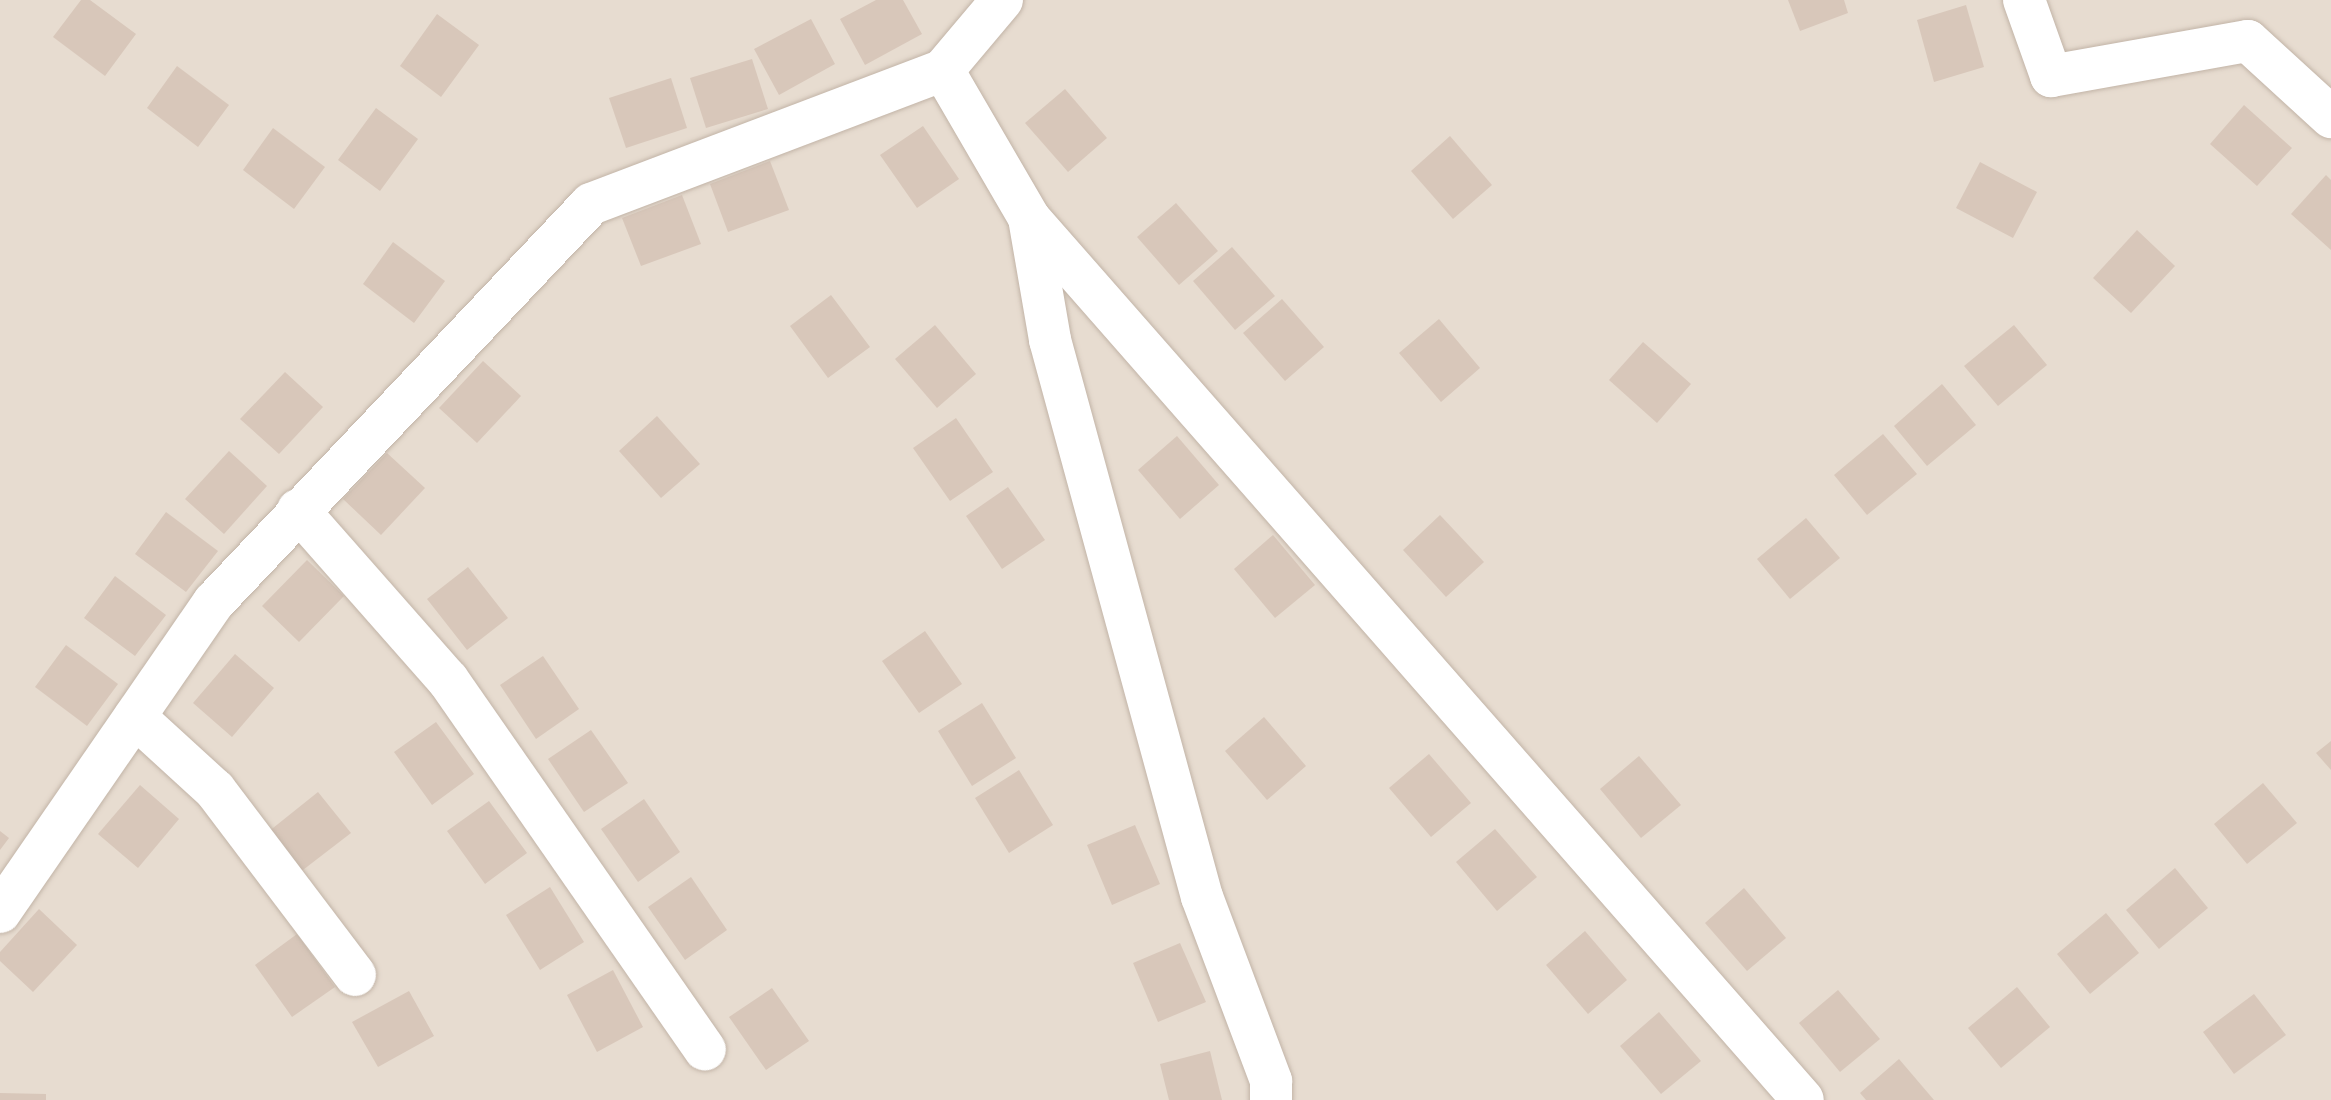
<!DOCTYPE html>
<html>
<head>
<meta charset="utf-8">
<style>
	body { margin:0 }
	#map { position:relative; width:2331px; height:1100px; overflow:hidden; background:#f3ebe2; font-family:Commissioner,sans-serif }
	div>[style] { position:absolute }
	[style*='--x'] { left:calc(var(--x)*1px); top:calc(var(--y)*1px); width:calc(var(--w)*1px); rotate:calc(var(--a)*1deg) }
	.residential>* { inset:0; background:#e7dcd0 }
	.building>* { inset:0; background:#d8c7ba }
	.roads { filter:drop-shadow(0 0 2px #c2b4a7) drop-shadow(0 0 2px #c2b4a7) }
	.street>* { height:42px; margin:-21px; padding:0 21px; transform-origin:21px; border-radius:21px; background:#fff }
	span { translate:-50% -50%; white-space:nowrap; text-align:center; line-height:1.15; -webkit-text-stroke:8px #fff; paint-order:stroke }
</style>
</head>
<body>
<div id="map">
	<div class="residential">
		<i style="clip-path:polygon(0 0,2331px 0,2331px 1100px,0 1100px)"></i>
	</div>
	<div class="building">
		<i style="clip-path:polygon(81px 0,90px 0,136px 34px,105px 76px,53px 37px)"></i>
		<i style="clip-path:polygon(876px 0,903px 0,922px 34px,865px 65px,840px 19px)"></i>
		<i style="clip-path:polygon(1788px 0,1844px 0,1848px 13px,1800px 31px)"></i>
		<i style="clip-path:polygon(1966px 5px,1984px 67px,1934px 82px,1917px 20px)"></i>
		<i style="clip-path:polygon(437px 14px,479px 45px,441px 97px,400px 66px)"></i>
		<i style="clip-path:polygon(811px 19px,835px 64px,779px 95px,754px 49px)"></i>
		<i style="clip-path:polygon(752px 59px,768px 109px,706px 128px,690px 78px)"></i>
		<i style="clip-path:polygon(177px 66px,229px 105px,198px 147px,147px 108px)"></i>
		<i style="clip-path:polygon(671px 78px,687px 128px,626px 148px,609px 98px)"></i>
		<i style="clip-path:polygon(1065px 89px,1107px 138px,1068px 172px,1025px 123px)"></i>
		<i style="clip-path:polygon(2244px 105px,2292px 148px,2257px 186px,2210px 144px)"></i>
		<i style="clip-path:polygon(376px 108px,418px 139px,380px 191px,338px 160px)"></i>
		<i style="clip-path:polygon(923px 126px,959px 179px,917px 208px,880px 155px)"></i>
		<i style="clip-path:polygon(273px 128px,325px 167px,294px 209px,243px 170px)"></i>
		<i style="clip-path:polygon(1450px 136px,1492px 185px,1453px 219px,1411px 171px)"></i>
		<i style="clip-path:polygon(770px 161px,789px 210px,728px 232px,710px 184px)"></i>
		<i style="clip-path:polygon(1980px 162px,2037px 192px,2013px 238px,1956px 208px)"></i>
		<i style="clip-path:polygon(2326px 175px,2331px 180px,2331px 250px,2291px 214px)"></i>
		<i style="clip-path:polygon(682px 195px,701px 244px,641px 266px,622px 218px)"></i>
		<i style="clip-path:polygon(1176px 203px,1218px 251px,1179px 285px,1137px 237px)"></i>
		<i style="clip-path:polygon(2137px 230px,2175px 266px,2131px 313px,2093px 278px)"></i>
		<i style="clip-path:polygon(393px 242px,445px 281px,414px 323px,363px 284px)"></i>
		<i style="clip-path:polygon(1232px 247px,1275px 296px,1235px 330px,1193px 281px)"></i>
		<i style="clip-path:polygon(831px 295px,870px 347px,828px 378px,790px 326px)"></i>
		<i style="clip-path:polygon(1282px 299px,1324px 347px,1285px 381px,1243px 333px)"></i>
		<i style="clip-path:polygon(1439px 319px,1480px 368px,1441px 402px,1399px 353px)"></i>
		<i style="clip-path:polygon(935px 325px,976px 374px,937px 408px,895px 359px)"></i>
		<i style="clip-path:polygon(2014px 325px,2047px 365px,1998px 406px,1964px 366px)"></i>
		<i style="clip-path:polygon(1643px 342px,1691px 384px,1657px 423px,1609px 380px)"></i>
		<i style="clip-path:polygon(483px 361px,521px 396px,477px 443px,439px 408px)"></i>
		<i style="clip-path:polygon(285px 372px,323px 407px,279px 454px,240px 419px)"></i>
		<i style="clip-path:polygon(1942px 384px,1976px 425px,1927px 466px,1894px 426px)"></i>
		<i style="clip-path:polygon(657px 416px,700px 464px,661px 498px,619px 451px)"></i>
		<i style="clip-path:polygon(956px 418px,993px 472px,950px 501px,913px 448px)"></i>
		<i style="clip-path:polygon(1883px 434px,1917px 474px,1867px 515px,1834px 475px)"></i>
		<i style="clip-path:polygon(1177px 436px,1219px 485px,1180px 519px,1138px 470px)"></i>
		<i style="clip-path:polygon(229px 451px,267px 486px,224px 534px,185px 499px)"></i>
		<i style="clip-path:polygon(387px 453px,425px 488px,381px 535px,343px 499px)"></i>
		<i style="clip-path:polygon(1008px 487px,1045px 540px,1002px 569px,966px 516px)"></i>
		<i style="clip-path:polygon(166px 512px,218px 551px,186px 592px,135px 554px)"></i>
		<i style="clip-path:polygon(1440px 515px,1484px 562px,1446px 597px,1403px 550px)"></i>
		<i style="clip-path:polygon(1806px 518px,1840px 558px,1790px 599px,1757px 559px)"></i>
		<i style="clip-path:polygon(1273px 535px,1315px 585px,1275px 618px,1234px 569px)"></i>
		<i style="clip-path:polygon(307px 560px,344px 596px,299px 642px,262px 606px)"></i>
		<i style="clip-path:polygon(468px 567px,508px 618px,467px 650px,427px 599px)"></i>
		<i style="clip-path:polygon(115px 576px,166px 615px,135px 656px,84px 618px)"></i>
		<i style="clip-path:polygon(925px 631px,962px 684px,919px 713px,882px 661px)"></i>
		<i style="clip-path:polygon(66px 645px,118px 684px,87px 726px,35px 687px)"></i>
		<i style="clip-path:polygon(235px 654px,274px 688px,232px 737px,193px 703px)"></i>
		<i style="clip-path:polygon(543px 656px,579px 709px,536px 739px,500px 685px)"></i>
		<i style="clip-path:polygon(982px 703px,1016px 758px,972px 786px,938px 731px)"></i>
		<i style="clip-path:polygon(1264px 717px,1306px 766px,1267px 800px,1225px 751px)"></i>
		<i style="clip-path:polygon(436px 722px,474px 774px,432px 805px,394px 752px)"></i>
		<i style="clip-path:polygon(591px 730px,628px 783px,584px 812px,548px 759px)"></i>
		<i style="clip-path:polygon(2331px 741px,2331px 770px,2316px 753px)"></i>
		<i style="clip-path:polygon(1429px 754px,1471px 803px,1431px 837px,1389px 788px)"></i>
		<i style="clip-path:polygon(1639px 756px,1681px 805px,1641px 838px,1600px 789px)"></i>
		<i style="clip-path:polygon(1019px 770px,1053px 825px,1009px 853px,975px 798px)"></i>
		<i style="clip-path:polygon(2263px 783px,2297px 823px,2247px 864px,2214px 824px)"></i>
		<i style="clip-path:polygon(140px 785px,179px 819px,138px 868px,98px 834px)"></i>
		<i style="clip-path:polygon(318px 792px,351px 833px,299px 873px,268px 832px)"></i>
		<i style="clip-path:polygon(644px 799px,680px 852px,638px 882px,601px 829px)"></i>
		<i style="clip-path:polygon(489px 801px,527px 853px,485px 884px,447px 831px)"></i>
		<i style="clip-path:polygon(1135px 825px,1160px 884px,1112px 905px,1087px 845px)"></i>
		<i style="clip-path:polygon(1495px 829px,1537px 877px,1497px 911px,1456px 862px)"></i>
		<i style="clip-path:polygon(0 831px,9px 838px,0 850px)"></i>
		<i style="clip-path:polygon(2175px 868px,2208px 908px,2159px 949px,2126px 910px)"></i>
		<i style="clip-path:polygon(691px 877px,727px 930px,685px 960px,648px 907px)"></i>
		<i style="clip-path:polygon(550px 887px,584px 942px,540px 970px,506px 915px)"></i>
		<i style="clip-path:polygon(1744px 888px,1786px 938px,1747px 971px,1705px 923px)"></i>
		<i style="clip-path:polygon(39px 909px,77px 945px,33px 992px,0 961px,0 952px)"></i>
		<i style="clip-path:polygon(2106px 913px,2139px 953px,2090px 994px,2057px 954px)"></i>
		<i style="clip-path:polygon(1585px 931px,1627px 980px,1588px 1014px,1546px 965px)"></i>
		<i style="clip-path:polygon(297px 934px,335px 987px,292px 1017px,255px 965px)"></i>
		<i style="clip-path:polygon(1180px 943px,1206px 1002px,1158px 1022px,1133px 963px)"></i>
		<i style="clip-path:polygon(613px 970px,643px 1027px,597px 1052px,567px 995px)"></i>
		<i style="clip-path:polygon(2017px 987px,2050px 1027px,2001px 1068px,1968px 1028px)"></i>
		<i style="clip-path:polygon(772px 988px,809px 1041px,766px 1070px,729px 1017px)"></i>
		<i style="clip-path:polygon(1838px 990px,1880px 1039px,1840px 1072px,1799px 1023px)"></i>
		<i style="clip-path:polygon(409px 991px,434px 1036px,378px 1067px,352px 1022px)"></i>
		<i style="clip-path:polygon(2254px 994px,2286px 1035px,2234px 1074px,2203px 1032px)"></i>
		<i style="clip-path:polygon(1659px 1012px,1701px 1061px,1661px 1094px,1620px 1046px)"></i>
		<i style="clip-path:polygon(1210px 1051px,1222px 1100px,1169px 1100px,1160px 1064px)"></i>
		<i style="clip-path:polygon(1899px 1059px,1934px 1100px,1866px 1100px,1860px 1093px)"></i>
		<i style="clip-path:polygon(0 1093px,46px 1094px,46px 1100px,0 1100px)"></i>
	</div>
	<div class="roads">
		<div class="street">
			<i style="--x:1002;--y:0;--w:92;--a:130.1"></i>
			<i style="--x:943;--y:70;--w:171;--a:59.8"></i>
			<i style="--x:1029;--y:218;--w:1173;--a:48.73"></i>
			<i style="--x:2024;--y:0;--w:81;--a:70.4"></i>
			<i style="--x:2051;--y:76;--w:200;--a:-10.1"></i>
			<i style="--x:2248;--y:41;--w:113;--a:42.5"></i>
			<i style="--x:1029;--y:218;--w:124;--a:80.2"></i>
			<i style="--x:1050;--y:340;--w:577;--a:74.74"></i>
			<i style="--x:1202;--y:897;--w:197;--a:69.4"></i>
			<i style="--x:1271;--y:1081;--w:19;--a:90"></i>
			<i style="--x:298;--y:510;--w:227;--a:48.6"></i>
			<i style="--x:448;--y:680;--w:450;--a:55.2"></i>
			<i style="--x:135;--y:717;--w:108;--a:42.4"></i>
			<i style="--x:215;--y:790;--w:232;--a:52.9"></i>
			<i style="--x:0;--y:912;--w:377;--a:-55.4"></i>
			<i style="--x:214;--y:602;--w:548;--a:-46.55"></i>
			<i style="--x:591;--y:204;--w:377;--a:-20.8"></i>
		</div>
	</div>
</div>
</body>
</html>
